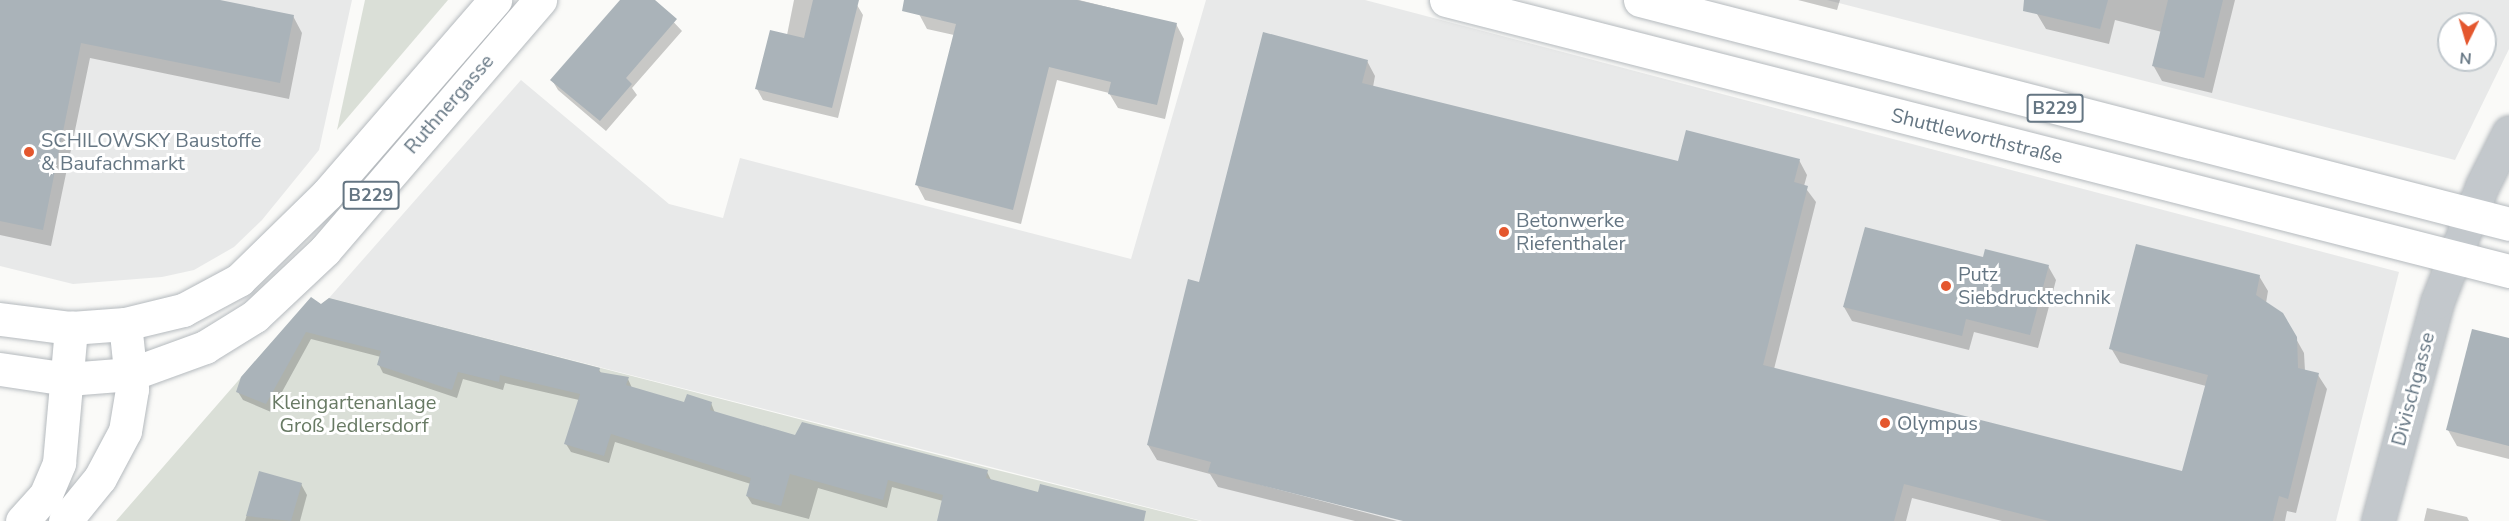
<!DOCTYPE html>
<html>
<head>
<meta charset="utf-8">
<style>
	body { margin:0 }
	#map { position:relative; width:2509px; height:521px; overflow:hidden; background:#fafaf8; font-family:"Nunito Sans",sans-serif }
	div>[style] { position:absolute }
	[style*='--x'] { left:calc(var(--x)*1px); top:calc(var(--y)*1px); width:calc(var(--w)*1px); rotate:calc(var(--a)*1deg) }
	.built>* { inset:0; background:#e8e9e9 }
	.green>* { inset:0; background:#dadfd7 }
	.shadow>* { inset:0; background:#0003 }
	.building>* { inset:0; background:#aab3b9 }
	.roads { filter:drop-shadow(0 0 2px #b5babe) drop-shadow(0 0 2px #b5babe) }
	.minor>* { height:33px; margin:-16.5px; padding:0 16.5px; transform-origin:16.5px; border-radius:16.5px; background:#c3c8cc }
	.major>* { height:33px; margin:-16.5px; padding:0 16.5px; transform-origin:16.5px; border-radius:16.5px; background:#fff }
	.dots>* { width:16px; height:16px; translate:-50% -50%; box-sizing:border-box; border:3px solid #fff; border-radius:50% }
	span { translate:-50% -50%; white-space:nowrap; text-align:center; line-height:1.15; -webkit-text-stroke:6px #fff; paint-order:stroke }
	.shield-label span { padding:2px 4px; background:#fff; border:2px solid; border-radius:4px; -webkit-text-stroke-width:0 }
	.shield-label { font-size:18px; color:#657683; font-weight:700 }
	.street-label { font-size:20px; color:#657683 }
	.poi-label { font-size:20px; color:#657683 }
	.left { translate:0 -50%; text-align:left }
	.park-label { font-size:20px; color:#687a64 }
	.north { position:absolute; left:2437px; top:12px; width:60px; height:60px; box-sizing:border-box; background:#fff; border:2px solid #c1c8cd; border-radius:50%; rotate:185deg; font-size:16px; font-weight:700; line-height:24px; text-align:center; color:#657683 }
	.north::after { content:''; display:block; margin:auto; width:21px; height:27px; background:#e4572e; clip-path:polygon(50% 0,100% 100%,50% 72%,0 100%) }
</style>
</head>
<body>
<div id="map">
	<div class="built">
		<i style="clip-path:polygon(0 0,352px 0,319px 150px,262px 220px,234px 247px,194px 270px,162px 277px,73px 284px,0 266px)"></i>
		<i style="clip-path:polygon(1206px 0,1365px 0,2399px 272px,2336px 521px,1202px 521px,329px 298px,521px 80px,669px 204px,723px 218px,740px 158px,1131px 259px)"></i>
		<i style="clip-path:polygon(evenodd,1827px 0,2509px 0,2509px 49px,2455px 160px,1827px 0,2449px 24px,2485px 24px,2485px 60px,2449px 60px,2449px 24px)"></i>
	</div>
	<div class="green">
		<i style="clip-path:polygon(365px 0,448px 0,337px 130px)"></i>
		<i style="clip-path:polygon(329px 298px,993px 469px,1200px 521px,116px 521px,271px 343px)"></i>
	</div>
	<div class="shadow">
		<i style="clip-path:polygon(0 0,213px 0,293px 16px,302px 33px,289px 99px,90px 58px,51px 246px,0 235px)"></i>
		<i style="clip-path:polygon(622px 0,653px 0,682px 31px,632px 88px,637px 95px,606px 131px,558px 90px,552px 80px)"></i>
		<i style="clip-path:polygon(794px 0,854px 0,863px 15px,838px 118px,763px 100px,757px 89px,787px 35px)"></i>
		<i style="clip-path:polygon(922px 0,1079px 0,1176px 24px,1184px 39px,1165px 119px,1118px 108px,1109px 93px,1057px 80px,1021px 224px,925px 200px,917px 185px,954px 35px,927px 29px,919px 14px)"></i>
		<i style="clip-path:polygon(1798px 0,1840px 0,1837px 10px)"></i>
		<i style="clip-path:polygon(2040px 0,2235px 0,2212px 93px,2162px 81px,2153px 65px,2162px 32px,2115px 20px,2109px 44px,2046px 29px,2037px 14px)"></i>
		<i style="clip-path:polygon(1367px 61px,1375px 76px,1373px 87px,1679px 163px,1799px 160px,1807px 175px,1804px 186px,1816px 202px,1774px 369px,2183px 473px,2206px 386px,2120px 363px,2111px 348px,2259px 276px,2268px 291px,2266px 303px,2282px 314px,2304px 353px,2305px 371px,2318px 375px,2327px 389px,2296px 513px,2287px 511px,2285px 521px,2002px 521px,1912px 498px,1906px 521px,1409px 521px,1217px 473px,1397px 521px,1355px 521px,1218px 487px,1210px 474px,1157px 460px,1148px 445px,1200px 284px)"></i>
		<i style="clip-path:polygon(1984px 259px,2048px 266px,2056px 280px,2038px 348px,1974px 332px,1969px 350px,1852px 321px,1844px 307px)"></i>
		<i style="clip-path:polygon(321px 306px,599px 370px,602px 374px,628px 379px,632px 388px,685px 404px,711px 403px,715px 413px,796px 436px,987px 472px,991px 480px,1143px 521px,938px 521px,943px 501px,892px 487px,887px 508px,818px 488px,809px 519px,752px 504px,747px 496px,751px 484px,615px 442px,609px 463px,571px 452px,566px 444px,579px 400px,505px 383px,503px 390px,463px 379px,457px 398px,383px 373px,379px 365px,381px 357px,311px 339px,271px 412px,243px 400px,238px 392px)"></i>
		<i style="clip-path:polygon(2509px 339px,2509px 459px,2457px 446px,2448px 430px)"></i>
		<i style="clip-path:polygon(260px 473px,301px 484px,307px 495px,300px 521px,245px 521px)"></i>
		<i style="clip-path:polygon(2427px 508px,2467px 517px,2469px 521px,2424px 521px)"></i>
	</div>
	<div class="building">
		<i style="clip-path:polygon(0 0,220px 0,294px 15px,280px 83px,81px 43px,43px 230px,0 221px)"></i>
		<i style="clip-path:polygon(620px 0,655px 0,677px 19px,626px 78px,632px 84px,600px 121px,550px 80px)"></i>
		<i style="clip-path:polygon(813px 0,859px 0,832px 108px,755px 89px,770px 30px,804px 38px)"></i>
		<i style="clip-path:polygon(904px 0,1077px 0,1177px 23px,1157px 105px,1108px 94px,1111px 82px,1049px 67px,1013px 210px,915px 185px,956px 24px,902px 11px)"></i>
		<i style="clip-path:polygon(2024px 0,2108px 0,2100px 29px,2023px 11px)"></i>
		<i style="clip-path:polygon(2168px 0,2223px 0,2204px 78px,2152px 66px)"></i>
		<i style="clip-path:polygon(1263px 32px,1368px 60px,1362px 83px,1678px 161px,1686px 130px,1800px 159px,1794px 182px,1808px 186px,1763px 365px,2182px 471px,2208px 375px,2109px 349px,2136px 244px,2260px 275px,2256px 295px,2283px 313px,2297px 337px,2298px 368px,2319px 373px,2288px 499px,2279px 496px,2273px 521px,2049px 521px,1904px 484px,1894px 521px,1403px 521px,1208px 472px,1211px 462px,1147px 445px,1188px 279px,1199px 282px)"></i>
		<i style="clip-path:polygon(1865px 227px,1983px 257px,1985px 249px,2049px 265px,2030px 335px,1966px 319px,1962px 336px,1843px 307px)"></i>
		<i style="clip-path:polygon(311px 297px,321px 304px,329px 298px,600px 368px,599px 372px,629px 377px,626px 385px,684px 402px,687px 394px,712px 402px,710px 410px,795px 435px,802px 422px,988px 470px,986px 478px,1038px 492px,1040px 484px,1146px 511px,1144px 521px,937px 521px,943px 495px,888px 480px,883px 500px,790px 474px,781px 506px,746px 496px,751px 478px,611px 434px,604px 456px,564px 444px,580px 394px,500px 375px,499px 382px,458px 372px,452px 390px,377px 365px,381px 351px,306px 332px,266px 404px,236px 392px,241px 377px)"></i>
		<i style="clip-path:polygon(2472px 329px,2509px 338px,2509px 446px,2446px 430px)"></i>
		<i style="clip-path:polygon(259px 471px,302px 483px,291px 521px,246px 516px)"></i>
	</div>
	<div class="roads">
		<div class="minor">
			<i style="--x:2378;--y:521;--w:227;--a:-74.9"></i>
			<i style="--x:2437;--y:302;--w:124;--a:-68.8"></i>
			<i style="--x:2482;--y:186;--w:60;--a:-63.4"></i>
		</div>
		<div class="major">
			<i style="--x:1446;--y:0;--w:1097;--a:14.3"></i>
			<i style="--x:1640;--y:0;--w:897;--a:14.45"></i>
			<i style="--x:0;--y:319;--w:72;--a:7.2"></i>
			<i style="--x:71;--y:328;--w:54;--a:-4.2"></i>
			<i style="--x:125;--y:324;--w:60;--a:-13.6"></i>
			<i style="--x:183;--y:310;--w:64;--a:-28.2"></i>
			<i style="--x:239;--y:280;--w:123;--a:-44.3"></i>
			<i style="--x:327;--y:194;--w:257;--a:-49.1"></i>
			<i style="--x:0;--y:369;--w:69;--a:8.4"></i>
			<i style="--x:68;--y:379;--w:63;--a:-4.5"></i>
			<i style="--x:131;--y:374;--w:79;--a:-20"></i>
			<i style="--x:205;--y:347;--w:59;--a:-31.8"></i>
			<i style="--x:255;--y:316;--w:96;--a:-43.3"></i>
			<i style="--x:325;--y:250;--w:330;--a:-49.3"></i>
			<i style="--x:22;--y:521;--w:36;--a:-48"></i>
			<i style="--x:46;--y:494;--w:34;--a:-67"></i>
			<i style="--x:59;--y:463;--w:136;--a:-84.9"></i>
			<i style="--x:65;--y:521;--w:55;--a:-50.9"></i>
			<i style="--x:100;--y:478;--w:53;--a:-62"></i>
			<i style="--x:125;--y:431;--w:43;--a:-80.5"></i>
			<i style="--x:132;--y:389;--w:65;--a:-96.1"></i>
		</div>
	</div>
	<div class="dots">
		<i style="left:29px;top:152px;background:#e4572e"></i>
		<i style="left:1504px;top:232px;background:#e4572e"></i>
		<i style="left:1946px;top:286px;background:#e4572e"></i>
		<i style="left:1885px;top:423px;background:#e4572e"></i>
	</div>
	<div class="shield-label">
		<span style="left:2055px;top:108px">B229</span>
		<span style="left:371px;top:195px">B229</span>
	</div>
	<div class="street-label">
		<span style="left:449px;top:104px;rotate:-49deg">Ruthnergasse</span>
		<span style="left:1977px;top:136px;rotate:14deg">Shuttleworthstraße</span>
		<span style="left:2413px;top:389px;rotate:-75deg">Divischgasse</span>
	</div>
	<div class="poi-label">
		<span class="left" style="left:41px;top:152px">SCHILOWSKY Baustoffe<br>&amp; Baufachmarkt</span>
		<span class="left" style="left:1516px;top:232px">Betonwerke<br>Riefenthaler</span>
		<span class="left" style="left:1958px;top:286px">Putz<br>Siebdrucktechnik</span>
		<span class="left" style="left:1897px;top:423px">Olympus</span>
	</div>
	<div class="park-label">
		<span style="left:354px;top:414px">Kleingartenanlage<br>Groß Jedlersdorf</span>
	</div>
	<div class="north">N</div>
</div>
</body>
</html>
